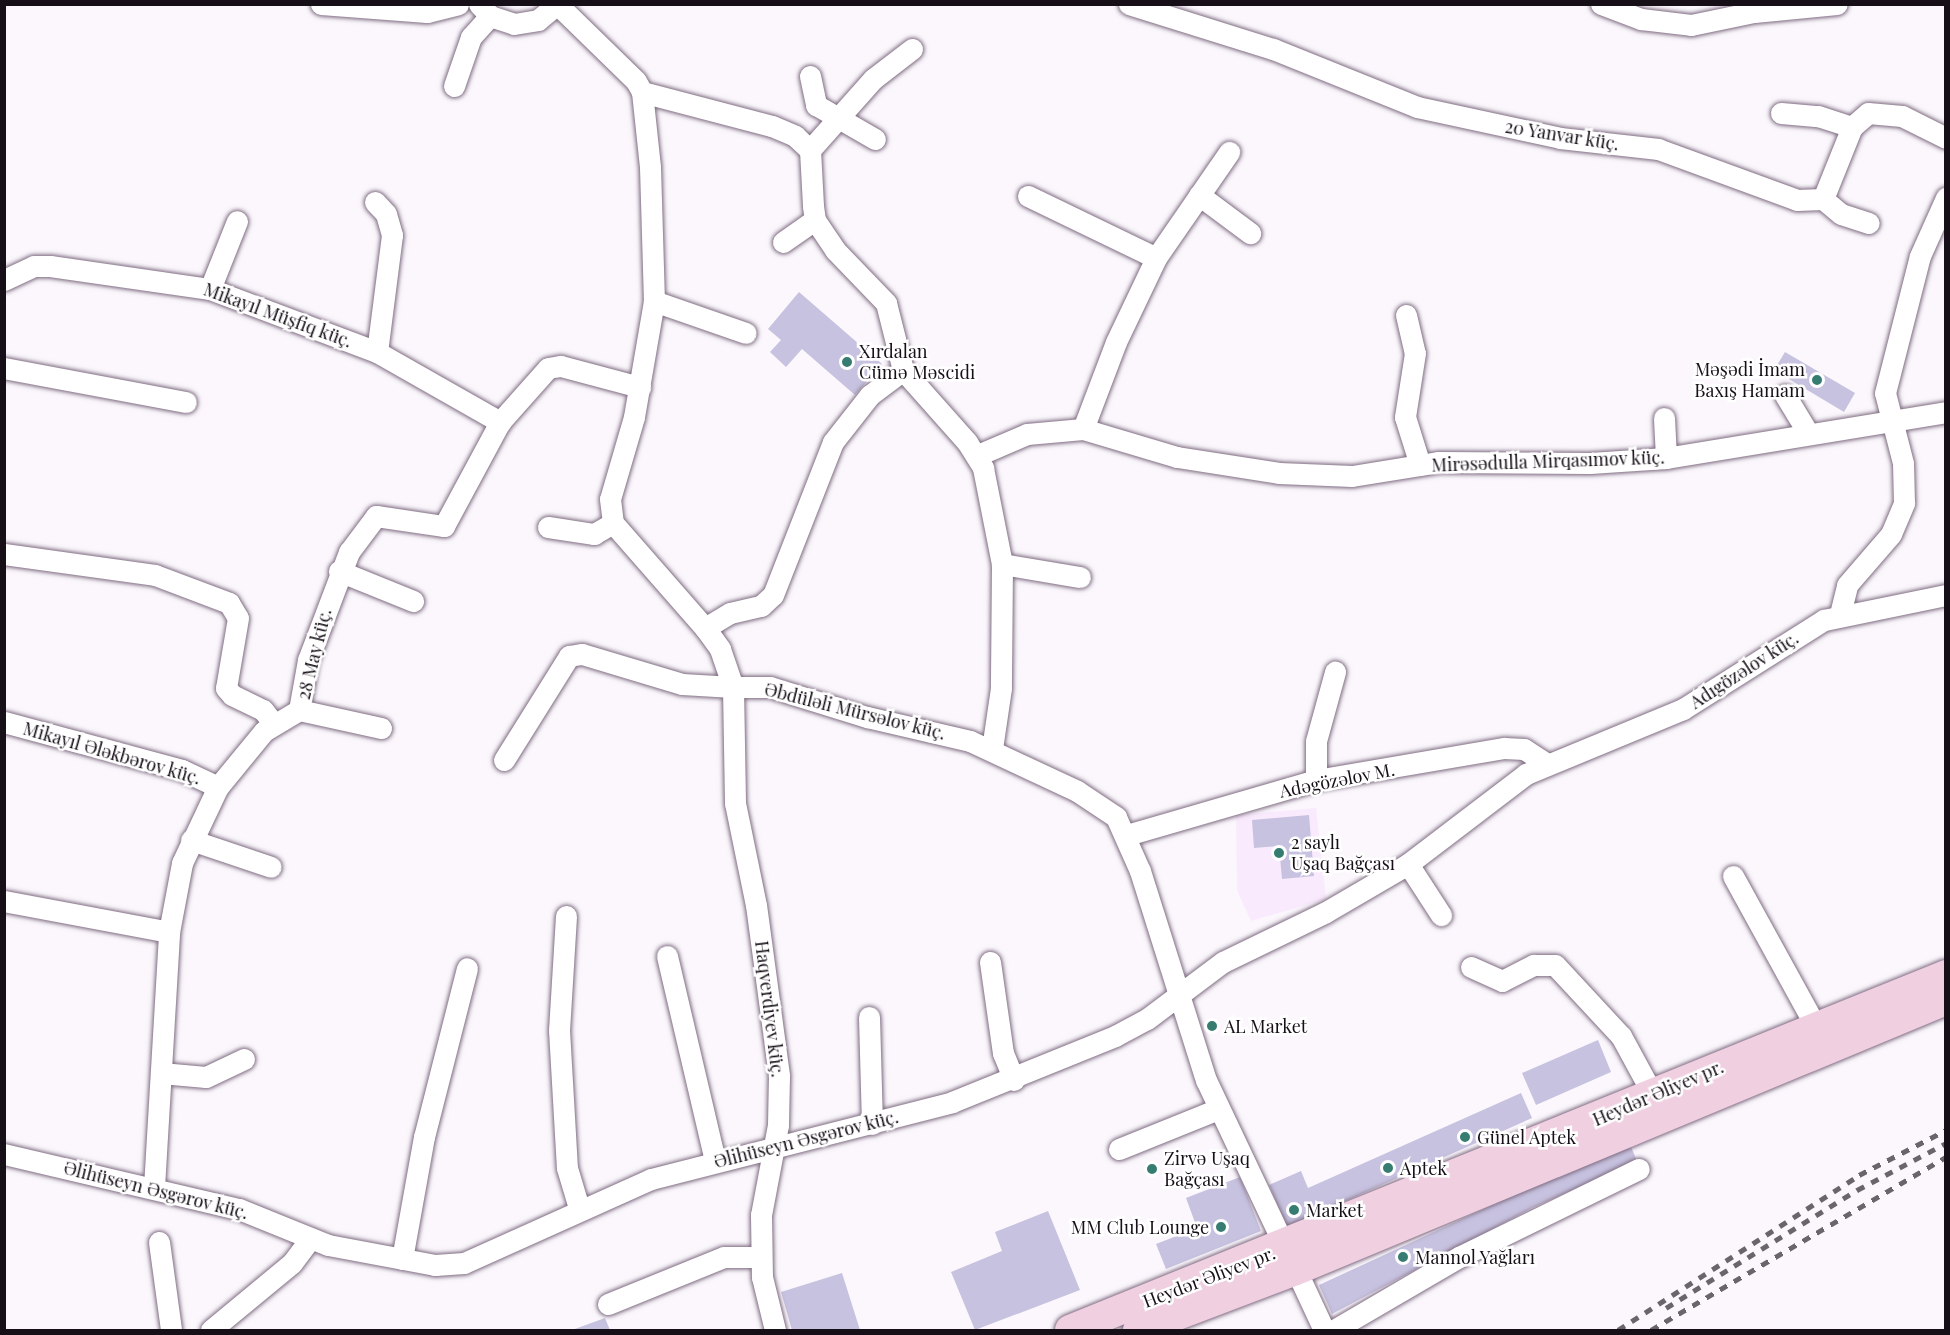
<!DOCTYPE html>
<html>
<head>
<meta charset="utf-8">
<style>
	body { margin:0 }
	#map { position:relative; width:1950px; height:1335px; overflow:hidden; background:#fbf7fc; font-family:"Playfair Display",serif }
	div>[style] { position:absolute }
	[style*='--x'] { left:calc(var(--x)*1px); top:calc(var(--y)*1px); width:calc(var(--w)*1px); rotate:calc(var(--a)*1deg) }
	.built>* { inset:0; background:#faeafd }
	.building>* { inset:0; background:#c7c2df }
	.roads { filter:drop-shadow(0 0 2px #7f6c82) drop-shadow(0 0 2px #7f6c82) }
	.minor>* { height:21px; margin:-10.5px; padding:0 10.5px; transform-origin:10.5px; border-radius:10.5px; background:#fff }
	.secondary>* { height:30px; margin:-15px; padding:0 15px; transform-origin:15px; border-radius:15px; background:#efcfe0 }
	.rail>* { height:4.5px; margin-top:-2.25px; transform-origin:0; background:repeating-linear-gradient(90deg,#6a646b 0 8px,transparent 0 16px) }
	.dots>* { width:16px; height:16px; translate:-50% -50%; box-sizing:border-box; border:3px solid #fff; border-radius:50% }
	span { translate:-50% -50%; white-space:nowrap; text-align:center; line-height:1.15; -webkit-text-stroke:5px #fff; paint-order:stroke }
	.street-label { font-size:18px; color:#160f17 }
	.poi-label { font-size:18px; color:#160f17 }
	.left { translate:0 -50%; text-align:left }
	.right { translate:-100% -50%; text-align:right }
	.frame { position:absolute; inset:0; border:6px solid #160f17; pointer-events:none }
</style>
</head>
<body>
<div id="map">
	<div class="built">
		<i style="clip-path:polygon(1316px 808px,1326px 899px,1251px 921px,1237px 890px,1236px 815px)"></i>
	</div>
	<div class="building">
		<i style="clip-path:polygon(799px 292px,882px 364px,855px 395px,802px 349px,786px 367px,770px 352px,781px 340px,768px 329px)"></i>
		<i style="clip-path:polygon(1785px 352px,1855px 393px,1844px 412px,1774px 370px)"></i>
		<i style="clip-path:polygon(1309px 815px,1314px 876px,1282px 879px,1279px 846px,1254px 848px,1252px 820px)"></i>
		<i style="clip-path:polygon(1598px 1040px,1611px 1072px,1536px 1105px,1522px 1073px)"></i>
		<i style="clip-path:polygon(1521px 1093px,1532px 1118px,1287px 1227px,1269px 1185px,1301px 1171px,1308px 1188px)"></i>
		<i style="clip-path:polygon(1629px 1142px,1637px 1161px,1532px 1208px,1332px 1314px,1319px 1285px)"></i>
		<i style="clip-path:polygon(1240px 1177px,1261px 1231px,1166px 1269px,1156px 1244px,1197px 1228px,1186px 1198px)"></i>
		<i style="clip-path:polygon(1048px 1211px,1080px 1290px,975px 1330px,951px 1272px,1002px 1251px,995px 1232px)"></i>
		<i style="clip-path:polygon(842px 1273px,860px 1330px,792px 1330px,781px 1292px)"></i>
		<i style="clip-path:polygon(605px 1318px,610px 1330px,572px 1330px)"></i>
	</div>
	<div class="roads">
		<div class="minor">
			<i style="--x:321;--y:4;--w:106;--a:4.3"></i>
			<i style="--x:427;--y:12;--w:32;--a:-14"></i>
			<i style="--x:479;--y:4;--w:16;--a:47"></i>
			<i style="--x:490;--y:16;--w:25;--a:18"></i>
			<i style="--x:514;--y:24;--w:24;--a:-9"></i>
			<i style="--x:538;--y:20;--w:25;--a:-40"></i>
			<i style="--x:557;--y:4;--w:110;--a:44.3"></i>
			<i style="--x:636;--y:81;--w:13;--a:61"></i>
			<i style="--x:642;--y:92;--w:75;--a:83.9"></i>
			<i style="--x:650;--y:167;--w:134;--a:88.3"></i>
			<i style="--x:654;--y:301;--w:118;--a:99.8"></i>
			<i style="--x:634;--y:417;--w:85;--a:106.3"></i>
			<i style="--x:610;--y:499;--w:24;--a:83"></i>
			<i style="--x:613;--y:523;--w:140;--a:48.8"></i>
			<i style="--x:705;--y:628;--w:26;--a:54"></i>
			<i style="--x:720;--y:649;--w:40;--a:71.1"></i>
			<i style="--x:733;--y:687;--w:37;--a:0"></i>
			<i style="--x:770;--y:687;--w:102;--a:17.2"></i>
			<i style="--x:867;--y:717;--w:106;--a:13.1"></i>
			<i style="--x:970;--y:741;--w:118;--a:25"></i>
			<i style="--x:1077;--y:791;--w:47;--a:33.7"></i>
			<i style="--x:1116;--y:817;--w:59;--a:66"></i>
			<i style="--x:1140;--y:871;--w:219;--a:72.5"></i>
			<i style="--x:1206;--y:1080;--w:185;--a:64.7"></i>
			<i style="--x:1129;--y:4;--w:151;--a:17.4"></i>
			<i style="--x:1273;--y:49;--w:155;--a:21.9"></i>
			<i style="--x:1417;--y:107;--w:146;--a:12.2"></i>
			<i style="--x:1560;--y:138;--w:99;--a:6.4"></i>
			<i style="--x:1658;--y:149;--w:148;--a:20.1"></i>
			<i style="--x:1797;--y:200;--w:26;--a:-2"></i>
			<i style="--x:1823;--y:199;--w:78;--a:-68.1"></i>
			<i style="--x:1852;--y:127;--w:21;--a:-41"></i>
			<i style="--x:1868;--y:113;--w:34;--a:5"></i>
			<i style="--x:1902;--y:116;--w:49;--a:26.6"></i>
			<i style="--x:1601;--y:4;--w:43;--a:20.6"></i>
			<i style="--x:1641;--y:19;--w:50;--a:6.8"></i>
			<i style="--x:1691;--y:25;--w:64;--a:-11.7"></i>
			<i style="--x:1754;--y:12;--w:83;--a:-5.5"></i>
			<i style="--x:912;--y:49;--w:49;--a:142.4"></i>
			<i style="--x:873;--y:79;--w:95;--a:131.6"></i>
			<i style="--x:810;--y:150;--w:56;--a:86.9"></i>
			<i style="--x:813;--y:206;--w:14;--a:82"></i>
			<i style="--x:815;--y:220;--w:36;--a:56"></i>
			<i style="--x:835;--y:250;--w:74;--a:46.1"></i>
			<i style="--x:886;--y:303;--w:69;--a:75.8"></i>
			<i style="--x:903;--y:370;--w:96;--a:48.4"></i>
			<i style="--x:967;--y:442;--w:31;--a:58"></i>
			<i style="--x:983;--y:468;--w:98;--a:78.8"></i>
			<i style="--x:1002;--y:564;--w:124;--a:90.5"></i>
			<i style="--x:1001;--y:688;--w:62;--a:98.4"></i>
			<i style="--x:810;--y:76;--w:30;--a:78"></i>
			<i style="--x:816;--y:105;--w:68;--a:30"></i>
			<i style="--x:454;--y:86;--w:52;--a:-70.9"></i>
			<i style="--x:471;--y:37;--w:28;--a:-48"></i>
			<i style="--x:642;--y:92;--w:134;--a:14.7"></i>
			<i style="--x:772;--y:126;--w:25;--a:23"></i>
			<i style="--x:795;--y:136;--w:21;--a:43"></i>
			<i style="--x:1781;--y:113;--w:37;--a:5"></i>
			<i style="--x:1818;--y:116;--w:36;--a:18"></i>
			<i style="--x:1199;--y:195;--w:64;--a:36.7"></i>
			<i style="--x:1028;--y:196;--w:142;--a:25.8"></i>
			<i style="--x:1823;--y:199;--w:23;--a:40"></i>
			<i style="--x:1841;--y:214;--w:29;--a:18"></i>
			<i style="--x:375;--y:202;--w:16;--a:47"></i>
			<i style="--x:386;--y:214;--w:22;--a:74"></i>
			<i style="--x:392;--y:235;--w:118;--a:97.3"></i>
			<i style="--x:783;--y:242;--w:39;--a:-35"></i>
			<i style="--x:4;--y:280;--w:33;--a:-25"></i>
			<i style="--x:34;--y:266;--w:16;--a:0"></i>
			<i style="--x:50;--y:266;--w:162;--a:8.2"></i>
			<i style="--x:210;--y:289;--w:178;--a:20.7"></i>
			<i style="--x:377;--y:352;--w:142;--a:29.6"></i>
			<i style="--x:210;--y:289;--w:73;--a:-68.3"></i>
			<i style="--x:654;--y:301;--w:97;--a:19.2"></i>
			<i style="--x:1406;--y:315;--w:39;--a:77"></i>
			<i style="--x:1415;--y:353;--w:65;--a:98.9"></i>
			<i style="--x:1405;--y:417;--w:50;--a:72.6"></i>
			<i style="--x:4;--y:368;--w:185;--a:10.6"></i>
			<i style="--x:1785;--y:395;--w:44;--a:58.8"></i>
			<i style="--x:1664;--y:418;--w:40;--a:87.1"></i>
			<i style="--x:1083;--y:429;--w:93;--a:-69.2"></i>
			<i style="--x:1116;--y:342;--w:93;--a:-64.5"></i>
			<i style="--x:1156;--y:258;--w:129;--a:-55.4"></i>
			<i style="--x:978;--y:455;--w:53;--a:-23.2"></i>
			<i style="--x:1027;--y:434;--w:56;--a:-5.1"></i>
			<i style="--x:1083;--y:429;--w:98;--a:16.6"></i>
			<i style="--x:1177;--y:457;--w:103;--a:8.9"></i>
			<i style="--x:1279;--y:473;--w:73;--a:2.4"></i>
			<i style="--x:1352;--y:476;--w:87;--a:-9.2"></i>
			<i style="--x:1438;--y:462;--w:152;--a:0.4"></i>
			<i style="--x:1590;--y:463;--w:76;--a:-3.8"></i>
			<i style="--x:1666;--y:458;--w:284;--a:-9.3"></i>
			<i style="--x:548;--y:527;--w:47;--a:8.7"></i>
			<i style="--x:594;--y:534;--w:22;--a:-30"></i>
			<i style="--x:4;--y:554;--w:152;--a:7.9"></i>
			<i style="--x:155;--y:575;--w:79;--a:20.7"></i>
			<i style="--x:229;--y:603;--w:17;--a:59"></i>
			<i style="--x:238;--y:618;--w:71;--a:99.7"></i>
			<i style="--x:226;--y:688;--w:9;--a:49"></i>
			<i style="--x:232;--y:695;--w:34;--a:26"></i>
			<i style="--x:263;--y:710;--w:16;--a:52"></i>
			<i style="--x:1002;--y:564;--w:79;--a:9.5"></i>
			<i style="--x:339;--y:571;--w:80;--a:22.1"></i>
			<i style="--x:1840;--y:614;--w:30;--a:-76"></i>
			<i style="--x:1847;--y:585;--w:67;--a:-49.2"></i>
			<i style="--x:1891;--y:534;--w:34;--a:-67"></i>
			<i style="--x:1904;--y:503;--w:40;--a:-91.4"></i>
			<i style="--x:1903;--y:463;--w:72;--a:-104.4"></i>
			<i style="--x:1885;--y:393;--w:141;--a:-75.7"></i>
			<i style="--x:1920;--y:256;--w:64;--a:-65.9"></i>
			<i style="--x:705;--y:628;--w:29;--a:-31"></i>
			<i style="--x:730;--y:613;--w:32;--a:-13"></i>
			<i style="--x:761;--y:606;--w:16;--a:-43"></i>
			<i style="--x:773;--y:595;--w:164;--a:-68.6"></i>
			<i style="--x:833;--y:442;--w:60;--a:-51.8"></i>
			<i style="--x:870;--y:395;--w:41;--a:-37.1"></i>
			<i style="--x:299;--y:710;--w:84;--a:12.4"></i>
			<i style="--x:4;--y:722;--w:184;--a:15.1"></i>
			<i style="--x:182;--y:770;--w:40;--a:25"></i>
			<i style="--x:504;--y:760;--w:123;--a:-58"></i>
			<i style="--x:569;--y:656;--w:13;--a:-9"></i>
			<i style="--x:582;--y:654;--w:104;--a:16.7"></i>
			<i style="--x:682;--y:684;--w:51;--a:3.4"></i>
			<i style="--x:733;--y:687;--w:116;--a:89"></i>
			<i style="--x:735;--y:803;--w:104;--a:78.4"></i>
			<i style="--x:756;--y:905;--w:173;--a:82.3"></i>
			<i style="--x:779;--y:1076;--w:49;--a:91.2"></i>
			<i style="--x:778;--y:1125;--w:92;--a:100.7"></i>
			<i style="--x:761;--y:1215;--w:62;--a:89.1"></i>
			<i style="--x:762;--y:1277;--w:55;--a:76.2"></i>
			<i style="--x:1316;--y:780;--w:39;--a:-90"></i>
			<i style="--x:1316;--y:741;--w:72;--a:-74.6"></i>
			<i style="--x:1127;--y:835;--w:197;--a:-16.2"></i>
			<i style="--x:1316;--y:780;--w:191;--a:-9.7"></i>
			<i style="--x:1504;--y:748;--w:20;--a:3"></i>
			<i style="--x:1524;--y:749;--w:27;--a:33"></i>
			<i style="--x:191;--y:840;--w:84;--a:18.6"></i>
			<i style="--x:1408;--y:864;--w:61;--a:57.1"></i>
			<i style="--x:1733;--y:876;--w:172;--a:61.2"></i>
			<i style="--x:4;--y:901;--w:168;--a:10.6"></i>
			<i style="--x:566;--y:916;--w:114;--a:93.5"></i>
			<i style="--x:559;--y:1030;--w:138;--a:86.7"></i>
			<i style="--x:567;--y:1168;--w:42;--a:73.3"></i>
			<i style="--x:667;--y:956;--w:211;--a:76.8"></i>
			<i style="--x:990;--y:962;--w:92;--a:81.9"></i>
			<i style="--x:1003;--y:1053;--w:29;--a:68"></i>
			<i style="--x:1471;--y:967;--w:34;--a:24"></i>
			<i style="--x:1502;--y:981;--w:36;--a:-27"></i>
			<i style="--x:1534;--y:965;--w:21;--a:0"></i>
			<i style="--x:1555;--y:965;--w:97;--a:47.1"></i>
			<i style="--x:1621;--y:1036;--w:67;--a:61.5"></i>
			<i style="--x:869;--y:1017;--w:107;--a:88.4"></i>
			<i style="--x:161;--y:1073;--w:45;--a:5.1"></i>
			<i style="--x:206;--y:1077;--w:42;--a:-25.3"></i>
			<i style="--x:1119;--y:1149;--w:107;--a:-22"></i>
			<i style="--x:4;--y:1154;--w:241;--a:13.2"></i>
			<i style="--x:239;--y:1209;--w:96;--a:22"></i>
			<i style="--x:328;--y:1245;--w:109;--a:10.6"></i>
			<i style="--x:435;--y:1265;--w:29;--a:-4"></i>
			<i style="--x:464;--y:1263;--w:205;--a:-24.2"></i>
			<i style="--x:651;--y:1179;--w:311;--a:-14.3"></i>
			<i style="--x:952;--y:1102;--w:176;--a:-22"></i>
			<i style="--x:1115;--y:1036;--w:36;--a:-28"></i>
			<i style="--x:1147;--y:1019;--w:95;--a:-36.9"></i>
			<i style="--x:1223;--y:962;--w:114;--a:-25.9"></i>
			<i style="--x:1326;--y:912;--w:95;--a:-30.3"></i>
			<i style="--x:1408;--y:864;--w:148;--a:-37.3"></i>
			<i style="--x:1526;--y:774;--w:170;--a:-22.5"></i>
			<i style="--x:1683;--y:709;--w:167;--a:-32.3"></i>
			<i style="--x:1824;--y:620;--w:125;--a:-11.6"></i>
			<i style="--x:154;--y:1187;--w:255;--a:-86.6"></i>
			<i style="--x:169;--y:932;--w:70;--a:-79.3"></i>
			<i style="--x:182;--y:863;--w:84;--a:-64.7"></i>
			<i style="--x:218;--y:787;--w:72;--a:-50.6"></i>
			<i style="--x:264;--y:731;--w:41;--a:-31"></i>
			<i style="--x:299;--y:710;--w:51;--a:-79.8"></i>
			<i style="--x:308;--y:660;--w:116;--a:-69.2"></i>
			<i style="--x:349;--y:552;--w:45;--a:-53.1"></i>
			<i style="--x:376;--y:516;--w:69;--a:8.4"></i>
			<i style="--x:444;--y:526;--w:118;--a:-61.7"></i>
			<i style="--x:500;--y:422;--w:72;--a:-48.4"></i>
			<i style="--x:548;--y:368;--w:13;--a:-9"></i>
			<i style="--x:561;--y:366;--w:82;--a:14.9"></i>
			<i style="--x:159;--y:1242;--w:89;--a:82.2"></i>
			<i style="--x:402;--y:1259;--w:124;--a:-79.8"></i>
			<i style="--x:424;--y:1137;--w:174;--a:-75.7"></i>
			<i style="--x:1296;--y:1270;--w:66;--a:65"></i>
			<i style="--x:608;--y:1304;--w:125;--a:-22.1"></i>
			<i style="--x:724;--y:1257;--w:37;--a:0"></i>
			<i style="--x:211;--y:1330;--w:105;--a:-39.6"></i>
			<i style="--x:292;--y:1263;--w:30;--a:-53"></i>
			<i style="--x:1334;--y:1330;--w:145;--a:-30.3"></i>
			<i style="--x:1459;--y:1257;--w:200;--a:-26.1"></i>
		</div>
		<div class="secondary">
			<i style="--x:1070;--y:1330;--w:945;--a:-22.06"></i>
			<i style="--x:1138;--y:1330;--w:169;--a:-20.8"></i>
			<i style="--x:1296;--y:1270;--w:704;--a:-22.56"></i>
		</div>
	</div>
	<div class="rail">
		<i style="--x:1666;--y:1308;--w:225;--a:-31.7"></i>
		<i style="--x:1857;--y:1190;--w:101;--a:-27.8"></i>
		<i style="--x:1618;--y:1330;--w:287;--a:-32.7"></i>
		<i style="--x:1859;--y:1175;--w:98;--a:-27.3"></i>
		<i style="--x:1651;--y:1330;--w:342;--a:-30.4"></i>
	</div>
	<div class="dots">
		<i style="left:847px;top:362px;background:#377c70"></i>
		<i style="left:1817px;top:380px;background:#377c70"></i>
		<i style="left:1279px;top:853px;background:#377c70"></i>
		<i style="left:1212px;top:1026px;background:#377c70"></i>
		<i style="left:1465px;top:1137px;background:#377c70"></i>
		<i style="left:1388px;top:1168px;background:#377c70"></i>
		<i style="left:1152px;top:1169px;background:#377c70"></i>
		<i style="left:1294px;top:1210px;background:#377c70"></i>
		<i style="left:1221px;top:1227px;background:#377c70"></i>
		<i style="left:1403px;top:1257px;background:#377c70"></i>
	</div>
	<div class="street-label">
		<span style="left:1562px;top:135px;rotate:9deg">20 Yanvar küç.</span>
		<span style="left:278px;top:315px;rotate:20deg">Mikayıl Müşfiq küç.</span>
		<span style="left:1548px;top:461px;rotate:-2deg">Mirəsədulla Mirqasımov küç.</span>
		<span style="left:314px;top:654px;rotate:-76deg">28 May küç.</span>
		<span style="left:1744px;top:670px;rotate:-33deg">Adıgözəlov küç.</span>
		<span style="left:855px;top:711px;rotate:14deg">Əbdüləli Mürsəlov küç.</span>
		<span style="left:112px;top:753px;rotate:16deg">Mikayıl Ələkbərov küç.</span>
		<span style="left:1337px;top:780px;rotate:-11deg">Adəgözəlov M.</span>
		<span style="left:770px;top:1009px;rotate:83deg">Haqverdiyev küç.</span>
		<span style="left:1658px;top:1093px;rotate:-23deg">Heydər Əliyev pr.</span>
		<span style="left:806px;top:1139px;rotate:-14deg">Əlihüseyn Əsgərov küç.</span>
		<span style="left:156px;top:1190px;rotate:14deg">Əlihüseyn Əsgərov küç.</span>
		<span style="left:1209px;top:1277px;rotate:-21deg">Heydər Əliyev pr.</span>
	</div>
	<div class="poi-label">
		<span class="left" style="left:859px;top:362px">Xırdalan<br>Cümə Məscidi</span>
		<span class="right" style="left:1805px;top:380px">Məşədi İmam<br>Baxış Hamam</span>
		<span class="left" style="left:1291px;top:853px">2 saylı<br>Uşaq Bağçası</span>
		<span class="left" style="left:1224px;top:1026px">AL Market</span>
		<span class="left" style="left:1477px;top:1137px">Günel Aptek</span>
		<span class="left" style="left:1164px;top:1169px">Zirvə Uşaq<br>Bağçası</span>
		<span class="left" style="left:1400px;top:1168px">Aptek</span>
		<span class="left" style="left:1306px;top:1210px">Market</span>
		<span class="right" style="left:1209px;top:1227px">MM Club Lounge</span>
		<span class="left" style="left:1415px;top:1257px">Mannol Yağları</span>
	</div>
	<div class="frame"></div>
</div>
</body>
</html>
